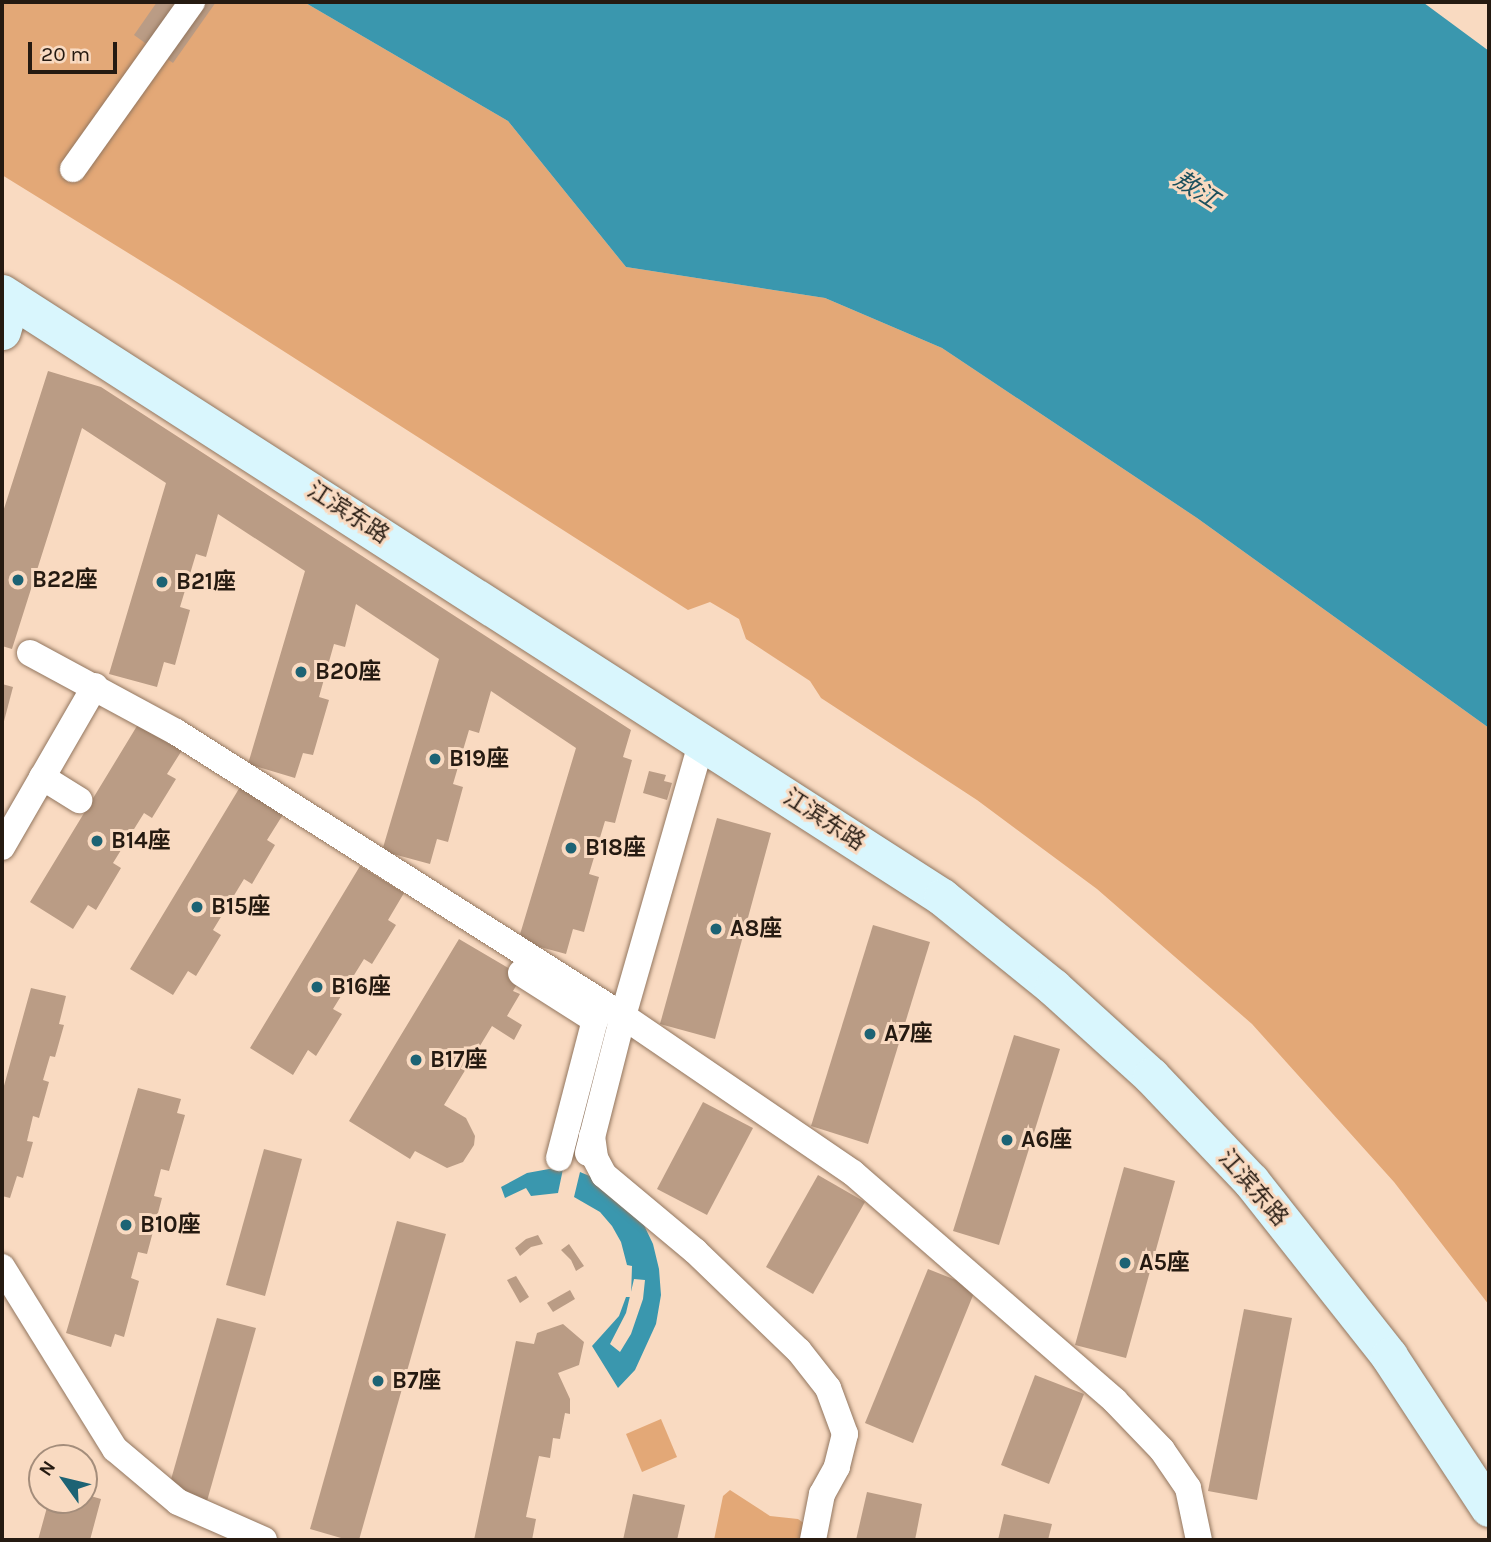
<!DOCTYPE html>
<html>
<head>
<meta charset="utf-8">
<style>
	body { margin:0 }
	#map { position:relative; width:1491px; height:1542px; overflow:hidden; background:#f9dac1; font-family:Karla,"Noto Sans SC",sans-serif }
	div>[style] { position:absolute }
	[style*='--x'] { left:calc(var(--x)*1px); top:calc(var(--y)*1px); width:calc(var(--w)*1px); rotate:calc(var(--a)*1deg) }
	.green>* { inset:0; background:#e3a877 }
	.water>* { inset:0; background:#3a97ae }
	.pier>* { inset:0; background:#f9dac1 }
	.building>* { inset:0; background:#ba9c85 }
	.roads { filter:drop-shadow(0 0 2px #92765f) drop-shadow(0 0 2px #92765f) }
	.street>* { height:26px; margin:-13px; padding:0 13px; transform-origin:13px; border-radius:13px; background:#fff }
	.secondary>* { height:37px; margin:-18.5px; padding:0 18.5px; transform-origin:18.5px; border-radius:18.5px; background:#d9f6fd }
	.dots>* { width:19px; height:19px; translate:-50% -50%; box-sizing:border-box; border:4px solid #f9dac1; border-radius:50% }
	span { translate:-50% -50%; white-space:nowrap; text-align:center; line-height:1.15; -webkit-text-stroke:6px #f9dac1; paint-order:stroke }
	.street-label { font-size:23px; color:#251a11 }
	.poi-label { font-size:23px; color:#251a11; font-weight:700 }
	.left { translate:0 -50%; text-align:left }
	.water-label { font-size:24px; color:#1c505d; font-style:italic }
	.frame { position:absolute; inset:0; border:4px solid #251a11; pointer-events:none }
	.north { position:absolute; left:28px; top:1444px; width:70px; height:70px; box-sizing:border-box; background:#f9dac1; border:2px solid #a48d7b; border-radius:50%; rotate:304deg; font-size:19px; font-weight:700; line-height:28px; text-align:center; color:#251a11 }
	.north::after { content:''; display:block; margin:auto; width:24px; height:32px; background:#1d6374; clip-path:polygon(50% 0,100% 100%,50% 72%,0 100%) }
	.scale { position:absolute; left:28px; top:42px; width:89px; height:32px; box-sizing:border-box; border:4px solid #251a11; border-top:0; padding-left:9px; font-size:21px; line-height:24px; white-space:nowrap; color:#251a11; -webkit-text-stroke:5px #f9dac1; paint-order:stroke }
</style>
</head>
<body>
<div id="map">
	<div class="green">
		<i style="clip-path:polygon(2px 2px,304px 2px,508px 121px,626px 267px,825px 298px,942px 348px,1197px 518px,1489px 728px,1489px 1305px,1394px 1182px,1252px 1024px,1097px 889px,977px 800px,821px 698px,810px 681px,746px 639px,739px 619px,710px 602px,688px 610px,180px 285px,2px 175px)"></i>
		<i style="clip-path:polygon(661px 1419px,677px 1457px,642px 1472px,626px 1434px)"></i>
		<i style="clip-path:polygon(730px 1490px,770px 1516px,798px 1519px,805px 1524px,803px 1540px,714px 1540px,723px 1496px)"></i>
	</div>
	<div class="water">
		<i style="clip-path:polygon(304px 2px,1424px 3px,1489px 51px,1489px 728px,1197px 518px,942px 348px,825px 298px,626px 267px,508px 121px)"></i>
		<i style="clip-path:polygon(549px 1169px,563px 1169px,558px 1193px,531px 1196px,526px 1188px,505px 1198px,501px 1187px,527px 1173px)"></i>
		<i style="clip-path:polygon(580px 1172px,592px 1177px,642px 1221px,653px 1244px,659px 1269px,661px 1295px,656px 1324px,635px 1370px,618px 1388px,592px 1346px,619px 1316px,626px 1297px,631px 1297px,632px 1266px,627px 1265px,621px 1242px,612px 1226px,600px 1212px,574px 1197px)"></i>
	</div>
	<div class="pier">
		<i style="clip-path:polygon(634px 1279px,645px 1280px,643px 1299px,631px 1334px,620px 1352px,610px 1344px,626px 1313px)"></i>
	</div>
	<div class="building">
		<i style="clip-path:polygon(157px 2px,216px 2px,173px 63px,134px 35px)"></i>
		<i style="clip-path:polygon(48px 371px,101px 387px,631px 730px,623px 757px,632px 760px,615px 823px,605px 821px,589px 874px,599px 877px,584px 932px,573px 929px,566px 954px,518px 941px,576px 748px,491px 691px,479px 733px,469px 730px,453px 784px,463px 787px,448px 842px,437px 839px,430px 864px,382px 851px,439px 659px,356px 604px,345px 647px,334px 644px,319px 697px,329px 700px,313px 755px,303px 753px,295px 778px,248px 764px,305px 571px,218px 514px,206px 557px,196px 554px,180px 607px,190px 610px,175px 665px,164px 662px,157px 687px,109px 674px,166px 483px,82px 428px,12px 649px,2px 646px,2px 515px)"></i>
		<i style="clip-path:polygon(2px 684px,13px 687px,3px 725px,2px 725px)"></i>
		<i style="clip-path:polygon(140px 721px,184px 747px,167px 774px,176px 779px,152px 818px,144px 813px,113px 863px,121px 868px,96px 910px,88px 905px,73px 929px,30px 902px)"></i>
		<i style="clip-path:polygon(649px 771px,666px 775px,664px 781px,672px 783px,667px 800px,643px 793px)"></i>
		<i style="clip-path:polygon(240px 787px,284px 813px,267px 840px,275px 845px,252px 884px,244px 879px,213px 930px,221px 935px,196px 976px,188px 971px,173px 995px,130px 969px)"></i>
		<i style="clip-path:polygon(717px 818px,771px 833px,715px 1039px,660px 1024px)"></i>
		<i style="clip-path:polygon(360px 866px,404px 893px,388px 920px,396px 925px,372px 964px,364px 959px,333px 1009px,342px 1014px,316px 1056px,308px 1050px,293px 1075px,250px 1048px)"></i>
		<i style="clip-path:polygon(873px 925px,930px 942px,868px 1144px,811px 1126px)"></i>
		<i style="clip-path:polygon(459px 939px,522px 976px,513px 991px,520px 994px,507px 1016px,522px 1025px,514px 1040px,492px 1026px,444px 1105px,466px 1118px,475px 1136px,474px 1145px,463px 1162px,447px 1168px,415px 1151px,410px 1159px,349px 1121px)"></i>
		<i style="clip-path:polygon(31px 988px,66px 996px,59px 1024px,64px 1025px,55px 1057px,50px 1056px,43px 1080px,49px 1082px,39px 1118px,33px 1116px,27px 1141px,33px 1142px,23px 1178px,17px 1176px,10px 1198px,2px 1196px,2px 1093px)"></i>
		<i style="clip-path:polygon(1014px 1035px,1060px 1049px,999px 1245px,953px 1231px)"></i>
		<i style="clip-path:polygon(138px 1088px,181px 1099px,177px 1113px,185px 1115px,169px 1171px,161px 1169px,154px 1196px,162px 1198px,147px 1254px,138px 1252px,131px 1278px,139px 1281px,124px 1337px,115px 1334px,111px 1347px,66px 1333px)"></i>
		<i style="clip-path:polygon(703px 1102px,753px 1128px,707px 1215px,657px 1189px)"></i>
		<i style="clip-path:polygon(264px 1149px,302px 1159px,265px 1296px,226px 1285px)"></i>
		<i style="clip-path:polygon(1124px 1167px,1175px 1181px,1126px 1358px,1075px 1345px)"></i>
		<i style="clip-path:polygon(818px 1175px,865px 1202px,813px 1294px,766px 1267px)"></i>
		<i style="clip-path:polygon(397px 1221px,446px 1234px,359px 1540px,348px 1540px,310px 1529px)"></i>
		<i style="clip-path:polygon(538px 1235px,543px 1244px,531px 1247px,520px 1256px,515px 1248px,526px 1239px)"></i>
		<i style="clip-path:polygon(569px 1244px,584px 1266px,576px 1271px,571px 1260px,561px 1250px)"></i>
		<i style="clip-path:polygon(928px 1269px,976px 1288px,913px 1443px,865px 1423px)"></i>
		<i style="clip-path:polygon(516px 1276px,529px 1297px,520px 1303px,507px 1280px)"></i>
		<i style="clip-path:polygon(570px 1290px,575px 1299px,553px 1312px,547px 1303px)"></i>
		<i style="clip-path:polygon(1244px 1309px,1292px 1318px,1257px 1500px,1208px 1491px)"></i>
		<i style="clip-path:polygon(217px 1318px,256px 1328px,207px 1501px,168px 1490px)"></i>
		<i style="clip-path:polygon(563px 1324px,584px 1342px,579px 1365px,558px 1373px,570px 1399px,570px 1414px,565px 1413px,560px 1439px,553px 1438px,550px 1458px,539px 1456px,526px 1517px,536px 1519px,532px 1540px,474px 1540px,516px 1341px,534px 1344px,537px 1333px)"></i>
		<i style="clip-path:polygon(1035px 1375px,1084px 1394px,1049px 1484px,1001px 1465px)"></i>
		<i style="clip-path:polygon(867px 1492px,922px 1504px,915px 1540px,856px 1540px)"></i>
		<i style="clip-path:polygon(84px 1494px,101px 1499px,90px 1540px,38px 1540px,49px 1500px,84px 1500px)"></i>
		<i style="clip-path:polygon(633px 1494px,685px 1505px,677px 1540px,623px 1540px)"></i>
		<i style="clip-path:polygon(1004px 1514px,1052px 1524px,1048px 1540px,998px 1540px)"></i>
	</div>
	<div class="roads">
		<div class="street">
			<i style="--x:73;--y:169;--w:205;--a:-54.5"></i>
			<i style="--x:30;--y:653;--w:166;--a:28.4"></i>
			<i style="--x:176;--y:732;--w:530;--a:32.43"></i>
			<i style="--x:623;--y:1016;--w:278;--a:34.3"></i>
			<i style="--x:853;--y:1173;--w:347;--a:41"></i>
			<i style="--x:1115;--y:1401;--w:68;--a:46.2"></i>
			<i style="--x:1162;--y:1450;--w:46;--a:55.6"></i>
			<i style="--x:1188;--y:1488;--w:53;--a:78.1"></i>
			<i style="--x:42;--y:777;--w:44;--a:31.9"></i>
			<i style="--x:2;--y:847;--w:186;--a:-60"></i>
			<i style="--x:521;--y:973;--w:88;--a:32.4"></i>
			<i style="--x:595;--y:1020;--w:18;--a:-77"></i>
			<i style="--x:592;--y:1136;--w:22;--a:82"></i>
			<i style="--x:595;--y:1158;--w:19;--a:62"></i>
			<i style="--x:604;--y:1175;--w:119;--a:39.9"></i>
			<i style="--x:695;--y:1251;--w:144;--a:43.9"></i>
			<i style="--x:799;--y:1351;--w:47;--a:51.9"></i>
			<i style="--x:828;--y:1388;--w:49;--a:69.7"></i>
			<i style="--x:845;--y:1434;--w:34;--a:104"></i>
			<i style="--x:837;--y:1467;--w:31;--a:119"></i>
			<i style="--x:822;--y:1494;--w:47;--a:101.1"></i>
			<i style="--x:588;--y:1153;--w:141;--a:-75.7"></i>
			<i style="--x:623;--y:1016;--w:286;--a:-74"></i>
			<i style="--x:559;--y:1158;--w:143;--a:-75.4"></i>
			<i style="--x:2;--y:1267;--w:214;--a:58.2"></i>
			<i style="--x:115;--y:1449;--w:82;--a:40.1"></i>
			<i style="--x:178;--y:1502;--w:94;--a:23.8"></i>
		</div>
		<div class="secondary">
			<i style="--x:2;--y:293;--w:1117;--a:32.72"></i>
			<i style="--x:942;--y:897;--w:143;--a:39"></i>
			<i style="--x:1053;--y:987;--w:132;--a:42.2"></i>
			<i style="--x:1151;--y:1076;--w:145;--a:46.4"></i>
			<i style="--x:1251;--y:1181;--w:223;--a:51.7"></i>
			<i style="--x:1389;--y:1356;--w:182;--a:56.7"></i>
			<i style="--x:2;--y:331;--w:33;--a:-74"></i>
		</div>
	</div>
	<div class="dots">
		<i style="left:18px;top:580px;background:#1d6374"></i>
		<i style="left:162px;top:582px;background:#1d6374"></i>
		<i style="left:301px;top:672px;background:#1d6374"></i>
		<i style="left:435px;top:759px;background:#1d6374"></i>
		<i style="left:97px;top:841px;background:#1d6374"></i>
		<i style="left:571px;top:848px;background:#1d6374"></i>
		<i style="left:197px;top:907px;background:#1d6374"></i>
		<i style="left:716px;top:929px;background:#1d6374"></i>
		<i style="left:317px;top:987px;background:#1d6374"></i>
		<i style="left:870px;top:1034px;background:#1d6374"></i>
		<i style="left:416px;top:1060px;background:#1d6374"></i>
		<i style="left:1007px;top:1140px;background:#1d6374"></i>
		<i style="left:126px;top:1225px;background:#1d6374"></i>
		<i style="left:1125px;top:1263px;background:#1d6374"></i>
		<i style="left:378px;top:1381px;background:#1d6374"></i>
	</div>
	<div class="street-label">
		<span style="left:348px;top:513px;rotate:33deg">江滨东路</span>
		<span style="left:824px;top:820px;rotate:33deg">江滨东路</span>
		<span style="left:1253px;top:1188px;rotate:49deg">江滨东路</span>
	</div>
	<div class="poi-label">
		<span class="left" style="left:32px;top:580px">B22座</span>
		<span class="left" style="left:176px;top:582px">B21座</span>
		<span class="left" style="left:315px;top:672px">B20座</span>
		<span class="left" style="left:449px;top:759px">B19座</span>
		<span class="left" style="left:111px;top:841px">B14座</span>
		<span class="left" style="left:585px;top:848px">B18座</span>
		<span class="left" style="left:211px;top:907px">B15座</span>
		<span class="left" style="left:730px;top:929px">A8座</span>
		<span class="left" style="left:331px;top:987px">B16座</span>
		<span class="left" style="left:884px;top:1034px">A7座</span>
		<span class="left" style="left:430px;top:1060px">B17座</span>
		<span class="left" style="left:1021px;top:1140px">A6座</span>
		<span class="left" style="left:140px;top:1225px">B10座</span>
		<span class="left" style="left:1139px;top:1263px">A5座</span>
		<span class="left" style="left:392px;top:1381px">B7座</span>
	</div>
	<div class="water-label">
		<span style="left:1196px;top:190px;rotate:33deg">敖江</span>
	</div>
	<div class="frame"></div>
	<div class="north">N</div>
	<div class="scale">20 m</div>
</div>
</body>
</html>
